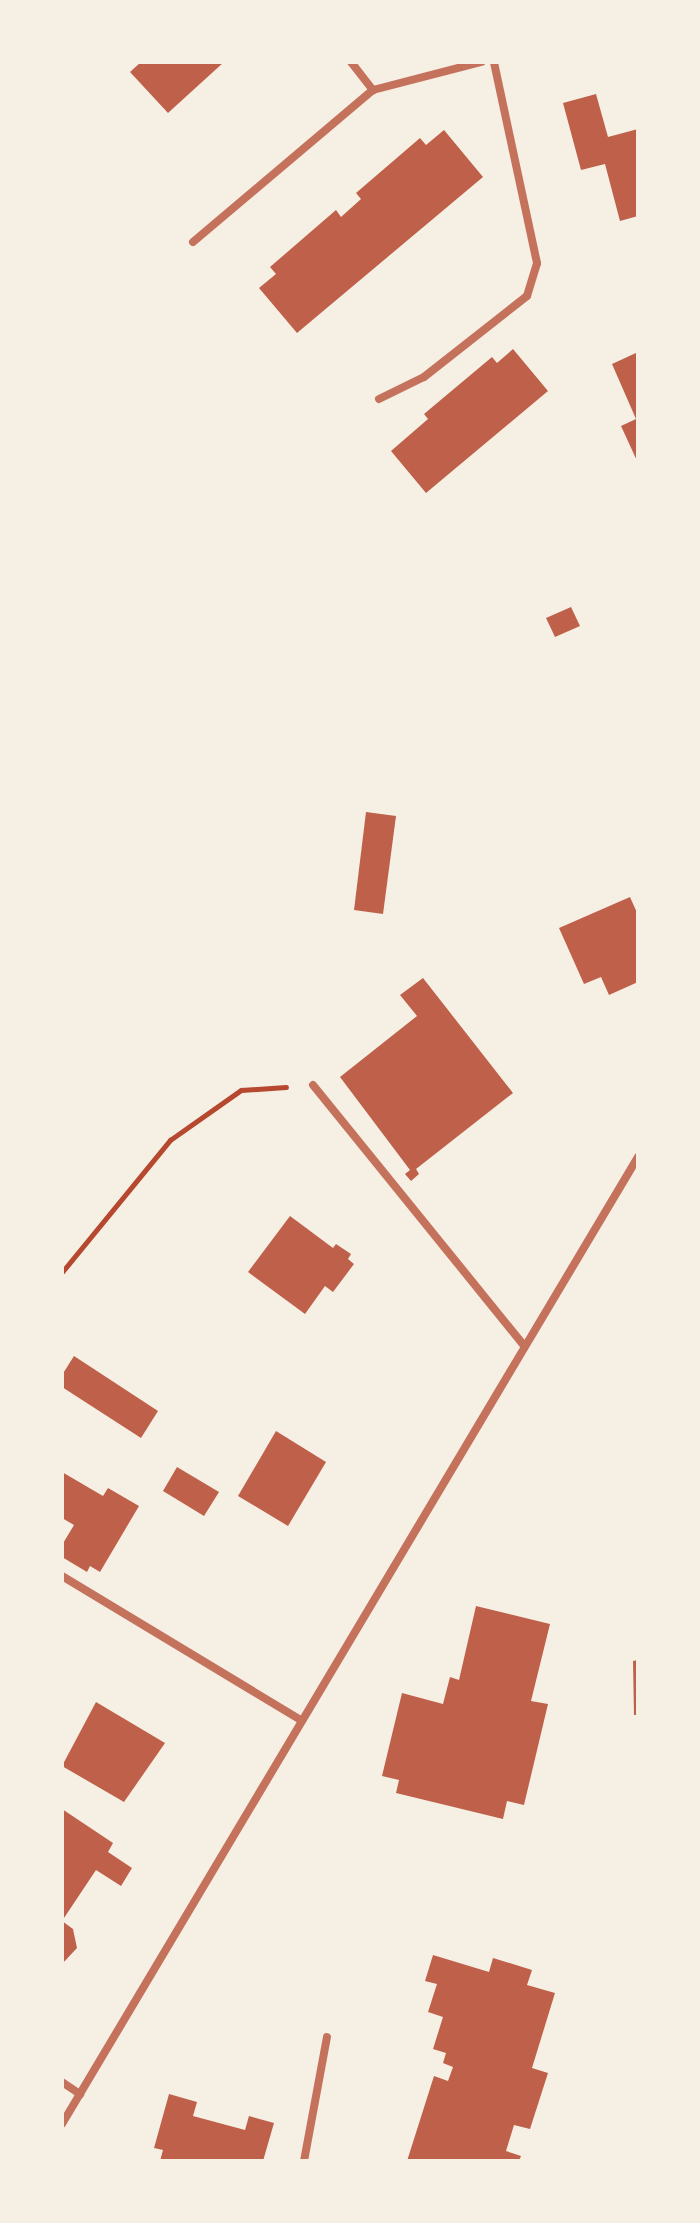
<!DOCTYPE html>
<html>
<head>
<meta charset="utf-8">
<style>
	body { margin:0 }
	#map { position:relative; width:700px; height:2223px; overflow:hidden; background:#f6efe4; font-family:"Fira Sans Condensed",sans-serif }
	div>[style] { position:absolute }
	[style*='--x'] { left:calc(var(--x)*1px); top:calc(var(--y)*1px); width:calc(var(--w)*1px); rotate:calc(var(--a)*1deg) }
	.building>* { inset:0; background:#bf614a }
	.path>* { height:5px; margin:-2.5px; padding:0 2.5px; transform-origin:2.5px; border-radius:2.5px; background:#b5482f }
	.minor>* { height:8px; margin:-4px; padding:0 4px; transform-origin:4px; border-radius:4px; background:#c5725c }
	span { translate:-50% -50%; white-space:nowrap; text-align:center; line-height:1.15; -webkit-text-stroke:7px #f6efe4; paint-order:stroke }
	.frame { position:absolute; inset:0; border:64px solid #f6efe4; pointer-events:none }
</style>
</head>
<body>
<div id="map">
	<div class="building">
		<i style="clip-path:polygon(141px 62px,224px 62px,168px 113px,130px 72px)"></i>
		<i style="clip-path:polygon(596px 94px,608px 137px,638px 129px,638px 216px,620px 221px,605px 164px,581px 170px,563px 103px)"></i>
		<i style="clip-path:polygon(444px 130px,483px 177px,297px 333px,259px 288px,276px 274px,270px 267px,336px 210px,341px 217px,361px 199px,356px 193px,420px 138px,426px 145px)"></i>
		<i style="clip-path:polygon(513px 349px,548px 391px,426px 493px,391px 451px,428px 419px,424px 414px,492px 357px,497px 363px)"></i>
		<i style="clip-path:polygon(638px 352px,638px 463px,621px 426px,636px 419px,612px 364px)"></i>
		<i style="clip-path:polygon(571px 607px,580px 626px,555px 637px,546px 618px)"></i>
		<i style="clip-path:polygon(366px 812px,396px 816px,383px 914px,354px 910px)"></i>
		<i style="clip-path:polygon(630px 897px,638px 915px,638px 982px,609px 995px,601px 977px,584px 984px,559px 928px)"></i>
		<i style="clip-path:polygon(423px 978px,513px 1093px,416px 1169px,419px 1174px,411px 1181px,405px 1174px,410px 1170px,340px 1077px,417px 1016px,400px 995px)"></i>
		<i style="clip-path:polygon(290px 1216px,333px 1248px,336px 1244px,351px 1254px,348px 1259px,354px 1264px,333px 1292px,325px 1286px,305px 1314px,248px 1272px)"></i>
		<i style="clip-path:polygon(74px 1356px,158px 1411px,141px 1438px,62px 1387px,62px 1375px)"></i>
		<i style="clip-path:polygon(276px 1431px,326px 1462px,288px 1526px,238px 1496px)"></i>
		<i style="clip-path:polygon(177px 1467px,219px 1492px,204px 1516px,163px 1491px)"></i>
		<i style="clip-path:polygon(62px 1472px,103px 1496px,108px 1488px,139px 1506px,100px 1572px,90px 1566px,87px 1572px,62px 1557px,62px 1545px,74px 1525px,62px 1518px)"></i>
		<i style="clip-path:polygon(476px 1606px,550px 1624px,531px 1701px,548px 1704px,524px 1805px,507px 1801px,503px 1819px,396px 1793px,399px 1780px,382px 1776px,402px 1693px,443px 1704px,450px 1677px,459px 1680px)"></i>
		<i style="clip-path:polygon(638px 1660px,638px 1715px,634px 1715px,633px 1661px)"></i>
		<i style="clip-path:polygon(96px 1702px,165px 1743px,124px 1802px,62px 1766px)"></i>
		<i style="clip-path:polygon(62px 1809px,113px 1843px,108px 1852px,132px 1868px,121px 1886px,96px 1870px,62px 1921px,73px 1929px,77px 1948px,62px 1964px)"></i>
		<i style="clip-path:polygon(433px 1955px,489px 1972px,493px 1958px,532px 1970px,527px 1985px,555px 1993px,532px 2068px,548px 2073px,530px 2129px,514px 2125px,506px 2151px,521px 2156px,519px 2161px,407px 2161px,434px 2076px,448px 2081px,453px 2067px,443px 2063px,446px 2053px,433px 2049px,443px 2017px,428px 2012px,437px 1984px,425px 1981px)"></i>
		<i style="clip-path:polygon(169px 2094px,197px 2102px,193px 2116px,245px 2130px,249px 2116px,274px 2123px,263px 2161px,160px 2161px,163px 2150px,154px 2148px)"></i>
	</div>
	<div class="path">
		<i style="--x:62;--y:1272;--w:171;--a:-50.7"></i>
		<i style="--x:170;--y:1140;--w:87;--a:-35.2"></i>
		<i style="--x:241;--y:1090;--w:45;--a:-3.8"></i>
	</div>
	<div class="minor">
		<i style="--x:351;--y:62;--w:36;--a:52"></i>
		<i style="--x:193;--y:242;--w:236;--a:-40.2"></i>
		<i style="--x:373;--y:90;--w:112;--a:-14.5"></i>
		<i style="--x:379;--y:399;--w:50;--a:-26.1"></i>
		<i style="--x:424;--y:377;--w:131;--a:-38.2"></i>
		<i style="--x:527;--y:296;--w:34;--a:-73"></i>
		<i style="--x:537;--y:263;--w:206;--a:-102.1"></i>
		<i style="--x:313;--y:1085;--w:336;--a:51"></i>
		<i style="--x:62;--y:1576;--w:280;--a:31.1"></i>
		<i style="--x:62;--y:2082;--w:22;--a:34"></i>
		<i style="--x:62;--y:2124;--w:1126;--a:-59.22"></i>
		<i style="--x:304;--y:2161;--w:126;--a:-79.5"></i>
	</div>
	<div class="frame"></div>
</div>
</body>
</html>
